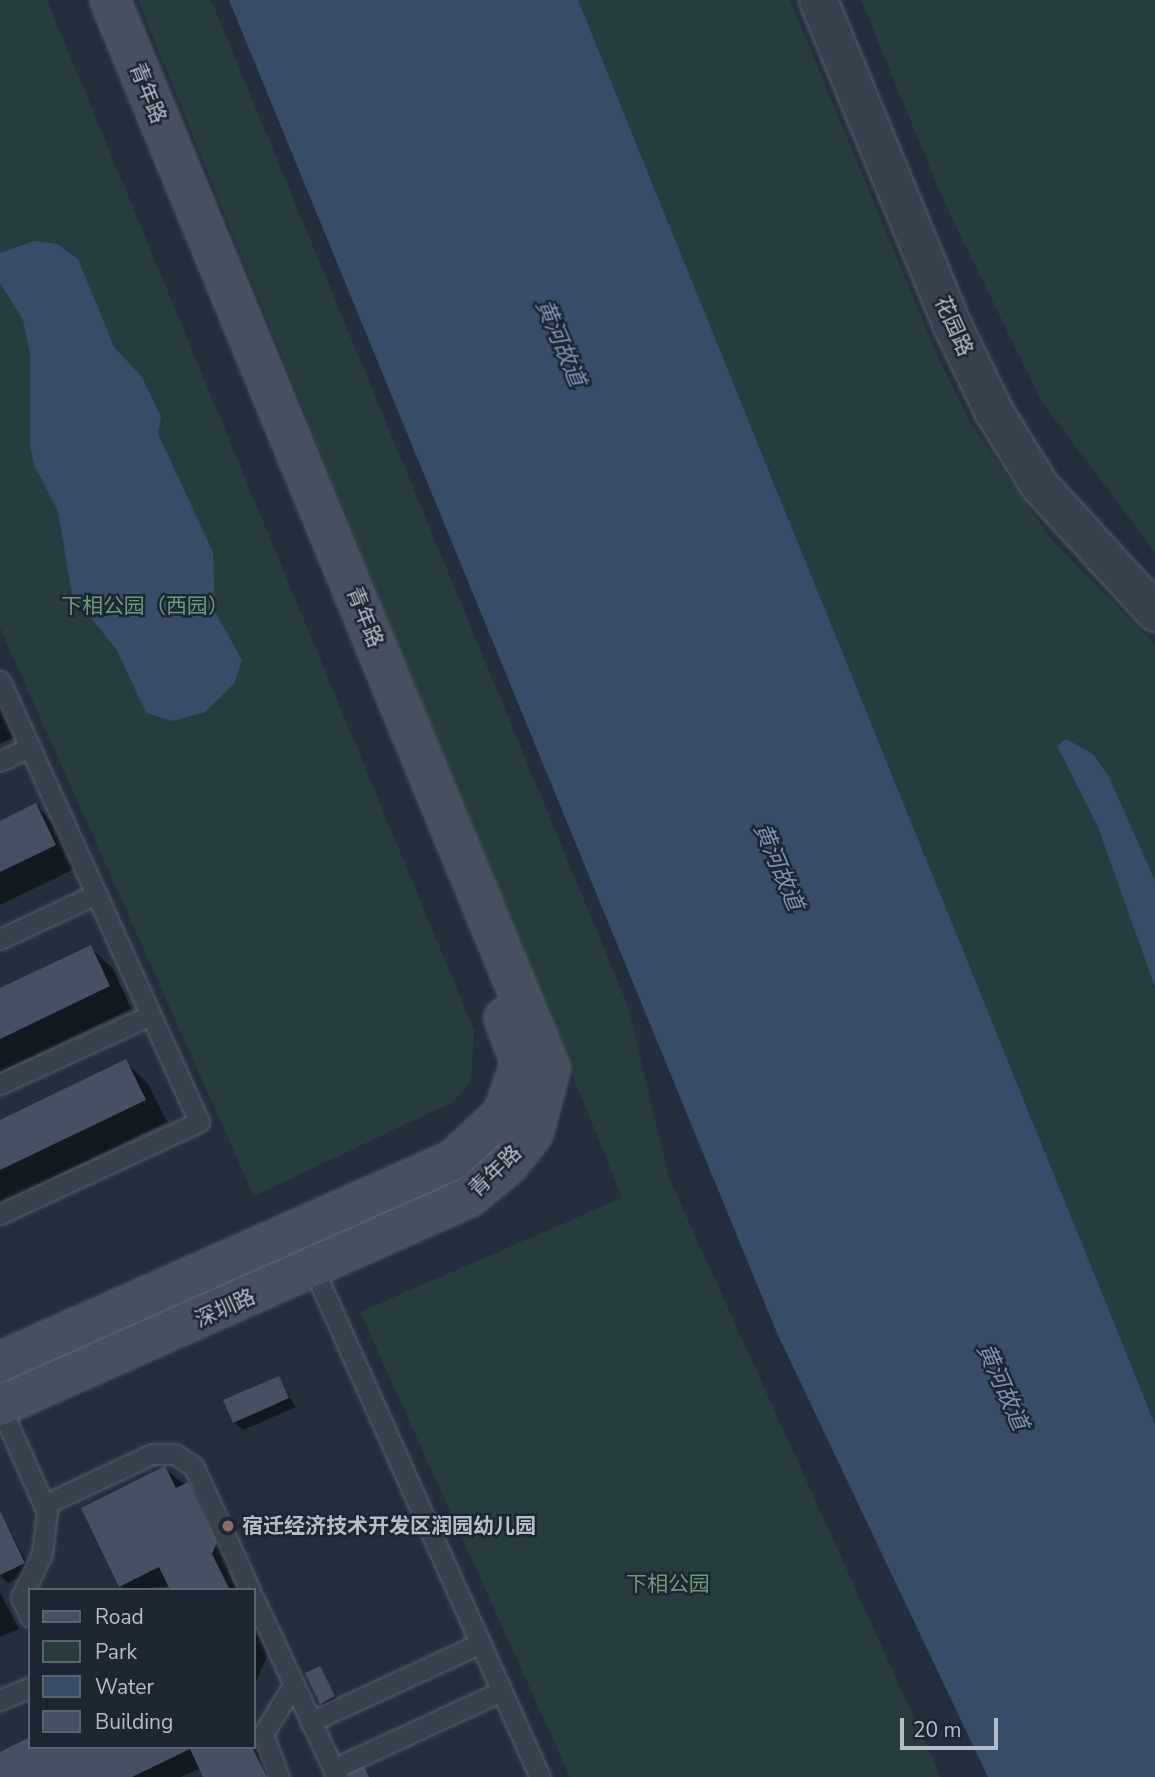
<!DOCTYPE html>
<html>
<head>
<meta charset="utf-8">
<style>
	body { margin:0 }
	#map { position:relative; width:1155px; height:1777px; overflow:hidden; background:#242f3e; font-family:"Nunito Sans","Noto Sans SC",sans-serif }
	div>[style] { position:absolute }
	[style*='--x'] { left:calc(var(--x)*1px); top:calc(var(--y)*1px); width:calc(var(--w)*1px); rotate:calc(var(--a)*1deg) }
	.green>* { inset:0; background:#263c3f }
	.water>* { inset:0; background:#394c67 }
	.shadow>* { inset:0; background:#0007 }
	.building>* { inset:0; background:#455162 }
	.roads { filter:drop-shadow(0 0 2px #565f6c) drop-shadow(0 0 2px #565f6c) }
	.lane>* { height:19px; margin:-9.5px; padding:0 9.5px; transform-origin:9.5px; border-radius:9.5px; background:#38414e }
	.street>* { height:37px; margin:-18.5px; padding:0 18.5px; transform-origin:18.5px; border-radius:18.5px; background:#38414e }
	.secondary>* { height:38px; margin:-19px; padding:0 19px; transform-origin:19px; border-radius:19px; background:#465061 }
	.dots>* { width:19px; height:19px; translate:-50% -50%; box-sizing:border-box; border:4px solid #1d2633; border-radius:50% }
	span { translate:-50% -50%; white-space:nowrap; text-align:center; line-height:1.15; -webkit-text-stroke:5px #1d2633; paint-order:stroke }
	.street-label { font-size:21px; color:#b4bcc9 }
	.park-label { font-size:21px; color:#6b9a76 }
	.poi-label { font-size:21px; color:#b4bcc9; font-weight:700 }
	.left { translate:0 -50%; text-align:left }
	.water-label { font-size:23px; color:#7c92b1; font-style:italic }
	.legend { position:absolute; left:28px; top:1588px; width:228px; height:161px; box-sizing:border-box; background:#1d2633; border:2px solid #59626f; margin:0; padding:9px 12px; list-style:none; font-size:21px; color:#b4bcc9 }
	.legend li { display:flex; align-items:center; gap:14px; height:35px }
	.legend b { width:35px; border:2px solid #59626f }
	.scale { position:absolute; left:900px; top:1718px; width:98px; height:32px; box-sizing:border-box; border:4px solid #b4bcc9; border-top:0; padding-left:9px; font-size:21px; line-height:24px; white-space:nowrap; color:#b4bcc9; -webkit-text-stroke:5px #1d2633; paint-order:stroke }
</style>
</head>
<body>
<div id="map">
	<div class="green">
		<i style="clip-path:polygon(0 0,47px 0,474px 1030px,471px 1080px,453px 1102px,254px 1196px,0 628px)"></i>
		<i style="clip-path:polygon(138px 0,211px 0,628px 1006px,669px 1178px,941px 1777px,570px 1777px,360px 1312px,622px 1198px)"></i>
		<i style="clip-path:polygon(578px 0,790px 0,940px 362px,972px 425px,1053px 542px,1155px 644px,1155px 1424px)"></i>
		<i style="clip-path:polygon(861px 0,1155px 0,1155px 552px,1042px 402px,944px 202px)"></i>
	</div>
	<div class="water">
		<i style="clip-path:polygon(229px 0,578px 0,1155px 1424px,1155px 1777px,988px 1777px,777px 1333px)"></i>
		<i style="clip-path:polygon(34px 241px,57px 244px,78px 259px,114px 347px,142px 377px,161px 417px,158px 434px,213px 552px,215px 612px,242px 660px,234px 684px,205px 712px,173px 721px,146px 713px,117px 650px,72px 595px,58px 511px,34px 465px,30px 445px,30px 354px,23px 320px,0 283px,0 253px)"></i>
		<i style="clip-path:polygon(1066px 739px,1093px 754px,1108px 775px,1155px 881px,1155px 987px,1098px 827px,1057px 746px)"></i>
	</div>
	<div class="shadow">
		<i style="clip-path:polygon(0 697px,18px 735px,0 744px)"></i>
		<i style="clip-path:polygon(36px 805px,58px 828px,78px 867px,0 905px,0 823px)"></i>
		<i style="clip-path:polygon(90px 947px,113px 969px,131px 1009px,0 1072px,0 990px)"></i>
		<i style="clip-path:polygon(126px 1062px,148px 1084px,167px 1122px,0 1203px,0 1122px)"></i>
		<i style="clip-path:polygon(278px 1378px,296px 1407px,243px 1430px,234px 1422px)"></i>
		<i style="clip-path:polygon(165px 1469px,204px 1500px,233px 1560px,228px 1571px,237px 1590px,172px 1590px,170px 1586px,124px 1590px,120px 1586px)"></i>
		<i style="clip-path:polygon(0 1513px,32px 1572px,8px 1583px,0 1575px)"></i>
		<i style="clip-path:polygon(0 1593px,19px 1629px,0 1637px)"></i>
		<i style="clip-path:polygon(254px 1624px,268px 1654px,254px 1687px)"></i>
		<i style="clip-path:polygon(320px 1668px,337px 1700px,325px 1706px,321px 1703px)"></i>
		<i style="clip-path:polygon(254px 1738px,274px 1777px,205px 1777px,201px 1768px,181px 1777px,0 1777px,0 1754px,30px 1747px,254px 1747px)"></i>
	</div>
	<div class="building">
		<i style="clip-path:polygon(36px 803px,56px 845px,0 872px,0 821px)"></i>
		<i style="clip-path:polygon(91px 945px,110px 986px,0 1039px,0 988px)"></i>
		<i style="clip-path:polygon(126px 1059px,146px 1100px,0 1170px,0 1120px)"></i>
		<i style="clip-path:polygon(279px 1376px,289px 1398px,233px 1423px,223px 1400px)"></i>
		<i style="clip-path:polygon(165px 1466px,176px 1488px,188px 1482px,217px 1542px,212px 1554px,230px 1590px,170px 1590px,159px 1567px,119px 1587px,81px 1508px)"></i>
		<i style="clip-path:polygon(0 1511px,25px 1563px,0 1575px)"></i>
		<i style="clip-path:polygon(320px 1666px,335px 1696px,320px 1704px,305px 1673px)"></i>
		<i style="clip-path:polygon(30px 1737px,30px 1747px,252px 1747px,267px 1777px,203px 1777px,190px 1749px,132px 1777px,0 1777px,0 1752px)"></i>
		<i style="clip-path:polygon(364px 1766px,369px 1777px,350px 1777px,348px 1773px)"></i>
	</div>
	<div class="roads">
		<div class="lane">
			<i style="--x:0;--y:681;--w:484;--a:65.7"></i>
			<i style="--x:199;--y:1122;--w:219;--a:155.2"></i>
			<i style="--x:0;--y:761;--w:33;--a:-25"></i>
			<i style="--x:0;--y:939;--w:106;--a:-25.1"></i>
			<i style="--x:0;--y:1084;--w:166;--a:-24.6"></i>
			<i style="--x:310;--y:1261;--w:565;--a:65.98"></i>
			<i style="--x:0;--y:1406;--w:116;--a:66.1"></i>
			<i style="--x:47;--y:1512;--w:42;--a:96.8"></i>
			<i style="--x:42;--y:1554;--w:48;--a:116"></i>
			<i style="--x:21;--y:1597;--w:22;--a:66"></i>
			<i style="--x:44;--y:1505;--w:119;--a:-25.3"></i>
			<i style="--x:152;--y:1454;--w:23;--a:0"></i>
			<i style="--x:175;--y:1454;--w:23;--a:34"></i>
			<i style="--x:194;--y:1467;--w:135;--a:65.5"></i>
			<i style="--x:254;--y:1599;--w:196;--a:65"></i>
			<i style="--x:0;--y:1700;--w:33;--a:-23"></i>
			<i style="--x:310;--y:1722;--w:188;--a:-24.8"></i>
			<i style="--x:333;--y:1769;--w:186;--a:-24.8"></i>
			<i style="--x:279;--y:1777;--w:46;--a:-110.4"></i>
			<i style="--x:263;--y:1734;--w:57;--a:-58.5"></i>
		</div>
		<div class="street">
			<i style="--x:818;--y:0;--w:349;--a:67.6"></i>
			<i style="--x:951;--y:323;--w:99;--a:64.2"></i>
			<i style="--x:994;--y:412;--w:86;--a:58.3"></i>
			<i style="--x:1039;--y:485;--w:172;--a:47.6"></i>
		</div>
		<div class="secondary">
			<i style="--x:0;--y:1362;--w:495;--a:-24"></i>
			<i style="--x:452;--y:1161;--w:69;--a:-42.7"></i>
			<i style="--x:503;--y:1114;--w:54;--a:-70.6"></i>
			<i style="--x:521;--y:1063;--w:48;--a:-110.7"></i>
			<i style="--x:0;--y:1406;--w:513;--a:-24.02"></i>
			<i style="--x:469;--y:1197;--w:50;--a:-39.4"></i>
			<i style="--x:508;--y:1165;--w:41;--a:-52"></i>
			<i style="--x:533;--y:1133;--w:66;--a:-75.1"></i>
			<i style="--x:550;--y:1069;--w:1156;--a:-112.37"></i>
		</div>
	</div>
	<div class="dots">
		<i style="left:228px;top:1526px;background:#8d6e63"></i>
	</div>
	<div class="street-label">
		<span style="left:148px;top:93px;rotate:68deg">青年路</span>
		<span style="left:954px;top:326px;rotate:66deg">花园路</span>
		<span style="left:365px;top:617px;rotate:68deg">青年路</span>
		<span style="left:495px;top:1171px;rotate:-44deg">青年路</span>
		<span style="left:225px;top:1308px;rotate:-24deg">深圳路</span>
	</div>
	<div class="park-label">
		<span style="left:145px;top:606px">下相公园（西园）</span>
		<span style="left:668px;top:1584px">下相公园</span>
	</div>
	<div class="poi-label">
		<span class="left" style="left:242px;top:1526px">宿迁经济技术开发区润园幼儿园</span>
	</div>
	<div class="water-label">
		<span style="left:560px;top:343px;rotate:67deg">黄河故道</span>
		<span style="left:778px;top:867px;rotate:67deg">黄河故道</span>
		<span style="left:1002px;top:1387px;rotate:66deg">黄河故道</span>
	</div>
	<ul class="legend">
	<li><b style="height:9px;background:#465061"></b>Road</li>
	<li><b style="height:19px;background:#263c3f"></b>Park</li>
	<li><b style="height:19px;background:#394c67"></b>Water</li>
	<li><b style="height:19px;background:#455162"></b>Building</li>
	</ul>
	<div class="scale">20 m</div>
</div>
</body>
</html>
